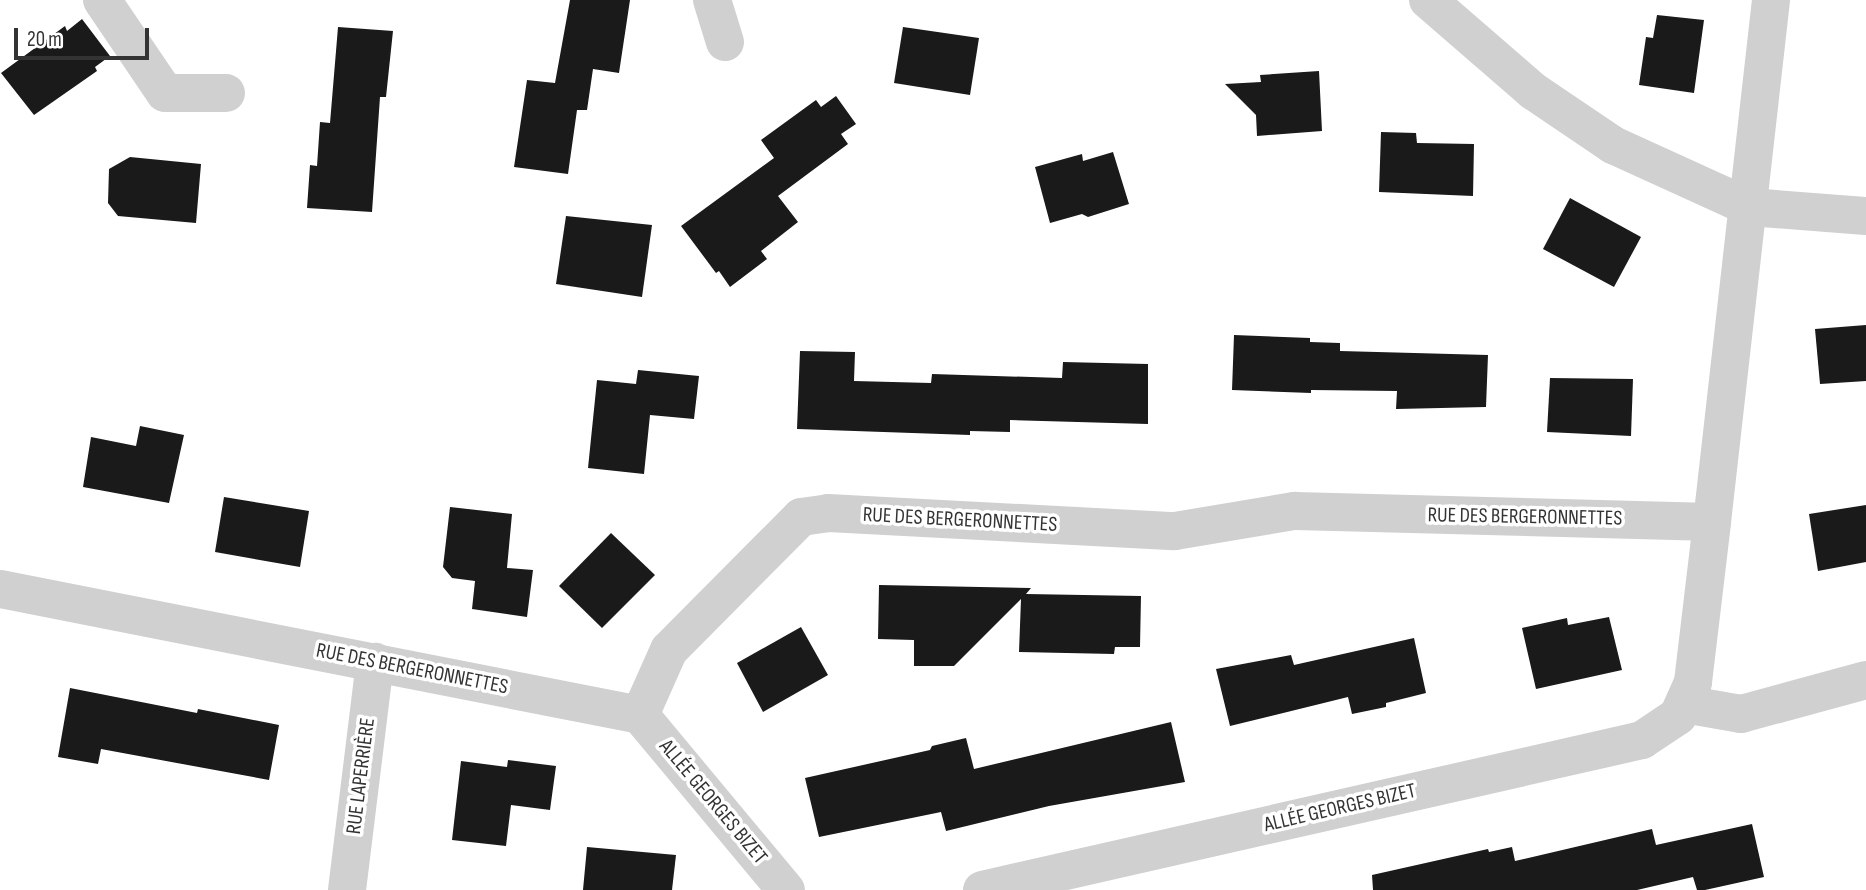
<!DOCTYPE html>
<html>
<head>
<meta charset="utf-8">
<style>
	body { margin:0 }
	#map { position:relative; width:1866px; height:890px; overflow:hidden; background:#fff; font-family:"Sofia Sans Condensed",sans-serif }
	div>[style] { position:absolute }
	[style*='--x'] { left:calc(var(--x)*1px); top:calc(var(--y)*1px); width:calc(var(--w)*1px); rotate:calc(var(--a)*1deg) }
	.building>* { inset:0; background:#1a1a1a }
	.minor>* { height:38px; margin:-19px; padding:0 19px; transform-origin:19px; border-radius:19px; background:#d0d0d0 }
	span { translate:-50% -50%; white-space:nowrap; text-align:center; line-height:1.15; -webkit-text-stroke:7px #fff; paint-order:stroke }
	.street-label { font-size:21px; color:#333 }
	.scale { position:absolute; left:14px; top:28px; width:135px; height:32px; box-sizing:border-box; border:4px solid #333; border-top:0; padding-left:9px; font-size:21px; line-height:24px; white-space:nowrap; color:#333; -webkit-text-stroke:5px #fff; paint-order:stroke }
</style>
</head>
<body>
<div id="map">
	<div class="building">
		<i style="clip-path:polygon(570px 0,630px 0,619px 73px,593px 69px,587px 110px,577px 110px,568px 174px,514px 167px,527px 80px,555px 83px)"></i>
		<i style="clip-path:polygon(1657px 15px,1704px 20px,1694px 93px,1639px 85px,1646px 37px,1653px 38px)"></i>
		<i style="clip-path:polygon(82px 19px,110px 56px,95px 67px,97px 71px,34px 115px,1px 73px,65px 26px,67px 31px)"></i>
		<i style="clip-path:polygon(338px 27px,393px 31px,386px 97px,380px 97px,372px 212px,307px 208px,310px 165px,317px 166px,320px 122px,330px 123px)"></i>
		<i style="clip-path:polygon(903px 27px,979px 38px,970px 95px,894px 83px)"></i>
		<i style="clip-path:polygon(1319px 71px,1322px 131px,1257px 136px,1256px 115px,1225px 84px,1261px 82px,1260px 75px)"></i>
		<i style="clip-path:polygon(836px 96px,856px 124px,841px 134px,848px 144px,778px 196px,798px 222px,761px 251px,767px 259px,730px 287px,719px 271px,716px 273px,681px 226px,774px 158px,761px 140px,816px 100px,821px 107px)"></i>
		<i style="clip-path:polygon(1381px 132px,1416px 133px,1417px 143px,1474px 144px,1473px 196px,1379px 192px)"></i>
		<i style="clip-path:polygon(1113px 152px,1129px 204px,1088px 217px,1082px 214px,1050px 223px,1035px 167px,1082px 154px,1083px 161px)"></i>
		<i style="clip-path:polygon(130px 157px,201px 164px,196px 223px,118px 216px,108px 203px,109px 169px)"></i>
		<i style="clip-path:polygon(1570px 198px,1641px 237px,1614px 287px,1543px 249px)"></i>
		<i style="clip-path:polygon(566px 216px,652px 225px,642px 297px,556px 284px)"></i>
		<i style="clip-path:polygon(1866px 325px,1866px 381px,1820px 384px,1815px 329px)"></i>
		<i style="clip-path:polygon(1234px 335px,1310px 338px,1310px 342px,1340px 343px,1340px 351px,1488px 355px,1486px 407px,1396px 409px,1397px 391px,1311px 390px,1311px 393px,1232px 390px)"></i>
		<i style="clip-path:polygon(800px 351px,855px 352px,854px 381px,931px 383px,932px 374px,1062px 378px,1063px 362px,1148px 364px,1148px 424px,1010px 420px,1010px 432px,970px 431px,970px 435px,797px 429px)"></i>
		<i style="clip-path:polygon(638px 370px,699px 376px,694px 419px,650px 415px,644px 474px,588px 468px,597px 380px,636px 384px)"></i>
		<i style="clip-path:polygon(1550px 378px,1633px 379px,1631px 436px,1547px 432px)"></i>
		<i style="clip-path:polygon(140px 426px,184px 435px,169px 503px,83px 487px,91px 437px,136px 446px)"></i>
		<i style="clip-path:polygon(224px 497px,309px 511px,300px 567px,215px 552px)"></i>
		<i style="clip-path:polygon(1866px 505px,1866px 562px,1818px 571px,1809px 514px)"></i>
		<i style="clip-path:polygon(450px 507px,512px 514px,507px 568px,533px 570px,527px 617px,472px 609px,475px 581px,452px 578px,443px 567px)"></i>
		<i style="clip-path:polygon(611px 533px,655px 575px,602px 628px,559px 586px)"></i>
		<i style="clip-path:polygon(879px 585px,1031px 588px,1026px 594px,1141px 596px,1140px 647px,1115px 647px,1114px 654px,1019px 652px,1021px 599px,954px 666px,914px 666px,914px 640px,878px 639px)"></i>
		<i style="clip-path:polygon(1609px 617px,1622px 670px,1536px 689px,1522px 628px,1567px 618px,1568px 625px)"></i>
		<i style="clip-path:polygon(801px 627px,828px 675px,763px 712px,737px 663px)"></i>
		<i style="clip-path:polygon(1414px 638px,1426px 693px,1386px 703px,1386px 707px,1352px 714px,1348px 697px,1230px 726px,1216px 669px,1291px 655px,1294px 665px)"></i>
		<i style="clip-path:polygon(70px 688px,197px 713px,198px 709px,279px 725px,269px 780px,101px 749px,98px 764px,58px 757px)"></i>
		<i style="clip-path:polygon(1171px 722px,1185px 782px,1049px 806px,946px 831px,941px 812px,819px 837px,805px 778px,930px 750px,932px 746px,966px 738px,974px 769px)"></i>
		<i style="clip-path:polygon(508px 760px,556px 766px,550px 810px,511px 805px,506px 846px,452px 840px,461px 761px,507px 767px)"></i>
		<i style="clip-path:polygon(1752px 824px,1764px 877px,1705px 890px,1697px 890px,1693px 877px,1637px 890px,1373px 890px,1372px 875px,1488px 849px,1489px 852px,1512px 847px,1515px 861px,1652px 829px,1656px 845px)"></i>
		<i style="clip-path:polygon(587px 847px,676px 855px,672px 890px,583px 890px)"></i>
	</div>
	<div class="minor">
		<i style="--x:102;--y:0;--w:112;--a:55.9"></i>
		<i style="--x:165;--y:93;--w:61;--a:0"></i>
		<i style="--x:712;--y:0;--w:44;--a:72.8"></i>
		<i style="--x:1428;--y:0;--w:139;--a:40.9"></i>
		<i style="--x:1533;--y:91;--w:97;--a:34"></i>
		<i style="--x:1613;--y:145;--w:149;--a:24.5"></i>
		<i style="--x:1749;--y:207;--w:117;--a:4.4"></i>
		<i style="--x:0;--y:589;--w:652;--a:11.14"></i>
		<i style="--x:640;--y:715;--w:71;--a:-66"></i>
		<i style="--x:669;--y:650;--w:187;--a:-45.2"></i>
		<i style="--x:801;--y:517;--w:27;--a:-8"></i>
		<i style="--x:828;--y:513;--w:347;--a:3"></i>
		<i style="--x:1175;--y:531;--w:122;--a:-9.5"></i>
		<i style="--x:1295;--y:511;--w:417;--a:1.5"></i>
		<i style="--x:1712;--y:522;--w:525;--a:-83.55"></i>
		<i style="--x:1684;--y:704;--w:58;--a:10"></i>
		<i style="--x:1741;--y:714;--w:130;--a:-15.2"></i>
		<i style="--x:640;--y:715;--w:228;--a:50.2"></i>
		<i style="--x:347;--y:890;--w:230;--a:-83"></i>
		<i style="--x:982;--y:890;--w:677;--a:-12.8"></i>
		<i style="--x:1642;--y:740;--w:43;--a:-33.7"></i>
		<i style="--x:1678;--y:716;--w:37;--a:-66"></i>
		<i style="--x:1693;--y:682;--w:161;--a:-83.2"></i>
	</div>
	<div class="street-label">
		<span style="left:1525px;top:517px;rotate:1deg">RUE DES BERGERONNETTES</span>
		<span style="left:960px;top:520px;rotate:3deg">RUE DES BERGERONNETTES</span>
		<span style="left:412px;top:669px;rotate:11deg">RUE DES BERGERONNETTES</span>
		<span style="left:361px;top:776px;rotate:-83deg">RUE LAPERRIÈRE</span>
		<span style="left:713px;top:802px;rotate:50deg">ALLÉE GEORGES BIZET</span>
		<span style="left:1340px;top:808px;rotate:-13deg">ALLÉE GEORGES BIZET</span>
	</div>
	<div class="scale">20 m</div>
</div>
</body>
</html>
